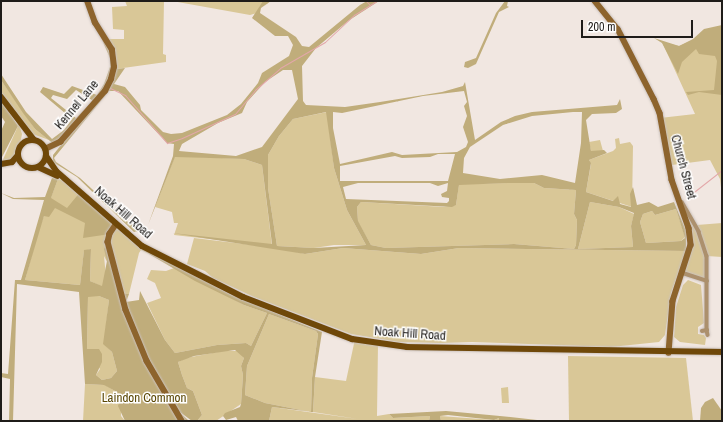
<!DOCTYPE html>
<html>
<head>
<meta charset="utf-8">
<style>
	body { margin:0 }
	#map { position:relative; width:723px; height:422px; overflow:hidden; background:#f1e7e1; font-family:"Archivo Narrow",sans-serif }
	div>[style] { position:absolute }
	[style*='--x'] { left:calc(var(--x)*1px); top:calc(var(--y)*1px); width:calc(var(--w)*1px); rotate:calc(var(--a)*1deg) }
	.green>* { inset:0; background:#d9c797 }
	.forest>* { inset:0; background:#c0ad7b }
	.stream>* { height:1px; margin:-0.5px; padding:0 0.5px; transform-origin:0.5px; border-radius:0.5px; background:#e3a7a9 }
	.roads { filter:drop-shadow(0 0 1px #cbc2bd) drop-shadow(0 0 1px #cbc2bd) }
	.street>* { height:3.5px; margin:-1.75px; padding:0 1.75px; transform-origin:1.75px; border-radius:1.75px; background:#ac906d }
	.secondary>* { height:5.5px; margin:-2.75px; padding:0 2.75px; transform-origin:2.75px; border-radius:2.75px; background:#8d642d }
	.primary>* { height:6px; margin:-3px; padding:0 3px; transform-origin:3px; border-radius:3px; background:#6f4809 }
	.primary>.ring { margin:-3px; padding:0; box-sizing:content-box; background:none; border:6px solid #6f4809; border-radius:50% }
	span { translate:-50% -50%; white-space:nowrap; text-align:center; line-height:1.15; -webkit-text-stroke:3px #fff; paint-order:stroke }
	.street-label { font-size:13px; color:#1f1c19 }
	.park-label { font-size:13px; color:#5a4704 }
	.frame { position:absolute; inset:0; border:2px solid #1f1c19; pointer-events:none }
	.scale { position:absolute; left:581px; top:20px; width:112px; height:18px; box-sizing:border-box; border:2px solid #1f1c19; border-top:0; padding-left:5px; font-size:12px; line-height:14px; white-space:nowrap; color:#1f1c19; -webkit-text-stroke:3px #fff; paint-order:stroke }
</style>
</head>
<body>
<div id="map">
	<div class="green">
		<i style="clip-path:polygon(125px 1px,164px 1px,163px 54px,166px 55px,166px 62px,116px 69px,116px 54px,106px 39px,124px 39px,124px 30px,113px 29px,112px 7px,127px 6px)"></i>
		<i style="clip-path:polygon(172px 1px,268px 1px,260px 6px,257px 13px,250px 15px)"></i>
		<i style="clip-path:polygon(722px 28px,722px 196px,720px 179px,710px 160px,672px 165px,660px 118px,695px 114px,662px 42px,679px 46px)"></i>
		<i style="clip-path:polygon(1px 80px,35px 129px,49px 140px,27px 132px,18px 121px,22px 134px,18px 155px,15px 159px,1px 164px,18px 126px,16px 122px,17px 119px,1px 97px)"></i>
		<i style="clip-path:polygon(327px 112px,334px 168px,347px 210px,366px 245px,334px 245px,314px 248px,277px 246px,268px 188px,268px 155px,279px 136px,293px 119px)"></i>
		<i style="clip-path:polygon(619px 138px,620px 144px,630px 142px,633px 146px,632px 207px,586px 192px,591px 164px,589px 160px,613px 151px,616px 148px,615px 139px)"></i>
		<i style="clip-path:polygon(600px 140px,603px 151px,591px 151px,589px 142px)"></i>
		<i style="clip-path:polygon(175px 156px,244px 159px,262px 165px,272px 246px,174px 235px,178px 223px,174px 223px,172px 212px,155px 207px)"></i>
		<i style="clip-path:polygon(58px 179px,69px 182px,151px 250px,149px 254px,141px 250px,139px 253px,129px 294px,124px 294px,104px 256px,106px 277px,103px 287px,90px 281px,91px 249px,84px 251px,80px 285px,25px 280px,39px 229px)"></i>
		<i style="clip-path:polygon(508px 183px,534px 183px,544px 188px,576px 190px,574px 214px,577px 220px,576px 245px,574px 249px,514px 244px,386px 248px,371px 245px,358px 222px,357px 207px,361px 202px,444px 207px,456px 205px,459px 184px)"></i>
		<i style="clip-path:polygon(680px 199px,697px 225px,722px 223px,722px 257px,707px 256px,707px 281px,683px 273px,691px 245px)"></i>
		<i style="clip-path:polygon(590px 202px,619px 207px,634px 214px,631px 226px,633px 247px,578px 249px)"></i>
		<i style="clip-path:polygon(676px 209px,685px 237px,681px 241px,646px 243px,640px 222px,643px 214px,652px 211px,655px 215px)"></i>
		<i style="clip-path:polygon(194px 238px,284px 249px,305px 254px,343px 248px,421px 254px,459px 248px,686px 251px,671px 293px,665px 335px,659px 342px,611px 347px,472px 342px,441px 343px,399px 342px,351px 334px,254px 297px,213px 278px,205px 271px,187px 264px)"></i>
		<i style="clip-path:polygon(174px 268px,244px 305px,267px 313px,251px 346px,246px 343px,217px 345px,175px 353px,165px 340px,147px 303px,161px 298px,155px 283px,147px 279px,151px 270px,166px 271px)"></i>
		<i style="clip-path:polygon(688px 280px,701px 285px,704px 323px,698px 327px,698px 334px,704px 335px,706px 338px,705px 345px,680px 342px,674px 337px,676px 307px,683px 285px)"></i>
		<i style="clip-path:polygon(88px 296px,99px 296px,109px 300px,104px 344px,112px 352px,117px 371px,111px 378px,102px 380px,96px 375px,100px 369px,87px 349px)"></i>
		<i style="clip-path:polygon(269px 314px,316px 331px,318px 334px,312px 378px,311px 412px,265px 403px,245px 395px,247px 366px)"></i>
		<i style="clip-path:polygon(355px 339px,378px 344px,377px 416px,389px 414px,393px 418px,430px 416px,429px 421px,269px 421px,272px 407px,358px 419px,313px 412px,315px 377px,346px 381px)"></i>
		<i style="clip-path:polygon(223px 351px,239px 351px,244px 358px,241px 366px,243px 375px,241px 404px,216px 421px,197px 421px,202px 415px,193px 391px,187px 388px,182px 375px,178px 362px,186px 358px)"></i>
		<i style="clip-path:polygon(568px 356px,686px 358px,693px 421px,569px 421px)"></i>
		<i style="clip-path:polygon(85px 384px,105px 385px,117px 392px,121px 397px,121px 416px,125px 421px,83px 421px)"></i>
		<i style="clip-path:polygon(508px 387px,509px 403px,502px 403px,501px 388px)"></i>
		<i style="clip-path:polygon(440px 416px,494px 420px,499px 418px,499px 421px,441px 421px)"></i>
	</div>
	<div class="forest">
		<i style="clip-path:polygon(85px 1px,113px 58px,111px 79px,95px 102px,76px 90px,67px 99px,53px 95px,51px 98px,76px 118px,84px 110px,86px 112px,55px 145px,35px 129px,23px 113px,1px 80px,1px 74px,26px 112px,52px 139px,64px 130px,72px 119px,40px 92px,43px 87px,64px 94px,72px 86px,97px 95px,104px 84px,110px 67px,110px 58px)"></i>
		<i style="clip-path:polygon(evenodd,263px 1px,271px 1px,261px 8px,260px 13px,296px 37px,302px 46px,309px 47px,360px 5px,367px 1px,379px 1px,348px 21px,316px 48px,302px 66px,303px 101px,306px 105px,345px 107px,380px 102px,442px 92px,463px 86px,465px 82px,475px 140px,501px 122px,515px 116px,532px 112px,617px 105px,620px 99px,622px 109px,616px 113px,592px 114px,586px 120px,591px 151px,604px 150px,607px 153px,589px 160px,591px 163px,586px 192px,613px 201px,618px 196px,620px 204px,631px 207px,630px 194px,633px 187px,637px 205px,649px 202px,658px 207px,674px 202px,686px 231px,686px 251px,459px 248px,421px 254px,343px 248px,305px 254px,172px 233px,272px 244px,262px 165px,244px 159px,175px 157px,148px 225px,173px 156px,174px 144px,167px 143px,118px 91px,109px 91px,54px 158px,56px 162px,80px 178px,129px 223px,146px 229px,134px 232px,77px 177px,53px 162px,53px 155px,90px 109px,116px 69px,125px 68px,114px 84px,125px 87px,140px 105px,141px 110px,163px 132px,171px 134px,182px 133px,227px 115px,241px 104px,258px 83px,262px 73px,289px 56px,293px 45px,288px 36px,275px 36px,252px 18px,263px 1px,283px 70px,292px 70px,298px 99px,262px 147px,236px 156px,179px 151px,182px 144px,218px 123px,242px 113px,247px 102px,265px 82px,283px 70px,263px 1px,464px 91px,467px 102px,464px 106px,467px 116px,463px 127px,468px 142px,466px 147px,457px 152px,402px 155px,392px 152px,340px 164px,333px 128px,333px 112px,342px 113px,423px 96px,464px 91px,263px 1px,326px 112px,334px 168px,347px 210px,366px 245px,314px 248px,277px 246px,268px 188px,268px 155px,279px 136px,293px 119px,326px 112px,263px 1px,573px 112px,582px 112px,581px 143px,575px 183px,542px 175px,500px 179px,463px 173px,464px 158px,470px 147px,503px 125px,532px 116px,573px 112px,263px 1px,438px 154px,455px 154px,448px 181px,340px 181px,340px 166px,395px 156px,402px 158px,430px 157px,438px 154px,263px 1px,358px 183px,430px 183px,438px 186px,448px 183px,447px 191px,441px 194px,442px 197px,449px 198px,449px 201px,447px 203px,346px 199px,343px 187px,358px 183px,263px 1px,508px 183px,534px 183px,544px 188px,576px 190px,574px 214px,577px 220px,576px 245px,574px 249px,514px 244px,386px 248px,371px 245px,358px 221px,357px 207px,361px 202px,452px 207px,456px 205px,459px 185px,508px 183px,263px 1px,590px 202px,619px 207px,634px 213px,631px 226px,633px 247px,578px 249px,590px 202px,263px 1px,676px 209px,685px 238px,681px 241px,646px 243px,640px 222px,643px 214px,652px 211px,655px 215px,676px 209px)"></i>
		<i style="clip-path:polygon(505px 1px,508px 1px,507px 6px,509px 7px,499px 12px,476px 64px,468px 68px,464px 67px,465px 62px,476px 58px,496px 13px)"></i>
		<i style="clip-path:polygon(722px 25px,722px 95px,699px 92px,688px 95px,686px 92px,714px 90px,717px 61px,715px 56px,699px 54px,696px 49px,682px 62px,678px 74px,662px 43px,654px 38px,679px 46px,693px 39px,704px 29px)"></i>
		<i style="clip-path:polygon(1px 100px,18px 126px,1px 159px,1px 131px,5px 122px,1px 116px)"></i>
		<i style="clip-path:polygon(evenodd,52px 178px,58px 179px,51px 198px,67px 208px,81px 191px,116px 225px,110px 234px,83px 238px,85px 223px,55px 208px,49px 217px,44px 216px,25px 280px,80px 285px,84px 250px,91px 249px,90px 281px,102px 286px,107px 261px,104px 249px,108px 242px,124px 294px,129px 294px,126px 302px,139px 300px,140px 291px,165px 340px,175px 353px,217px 345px,246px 343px,251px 346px,267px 313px,244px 305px,195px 281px,149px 254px,150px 252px,231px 295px,322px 332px,315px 377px,313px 412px,362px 418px,272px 407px,269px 421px,238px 421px,236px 417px,226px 420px,223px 416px,225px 413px,240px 407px,241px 404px,243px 375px,241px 366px,244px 358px,235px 350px,194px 356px,178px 362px,182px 375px,187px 388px,193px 391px,202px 415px,197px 421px,192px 421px,176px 409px,189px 421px,125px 421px,118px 406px,121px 397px,117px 392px,104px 385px,85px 384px,79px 292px,17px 284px,13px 421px,9px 421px,10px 379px,1px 377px,1px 373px,8px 374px,15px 280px,21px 280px,44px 200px,13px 199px,1px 193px,14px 198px,45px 197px,52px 178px,99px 296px,109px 300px,103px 344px,112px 352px,117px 371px,111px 378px,102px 380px,96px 375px,102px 362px,102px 354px,99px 349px,87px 349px,88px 297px,99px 296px,52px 178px,269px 314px,316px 331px,318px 334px,312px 378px,311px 412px,265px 403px,245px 395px,247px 366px,269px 314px)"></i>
		<i style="clip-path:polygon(713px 398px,722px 411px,722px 421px,700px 421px,701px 408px,705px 402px)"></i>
		<i style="clip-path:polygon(446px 411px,500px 416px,546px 421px,499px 421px,499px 418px,494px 420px,448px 415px,440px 416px,441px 421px,429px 421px,430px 416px,393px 418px,389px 414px)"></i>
	</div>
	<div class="stream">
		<i style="--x:366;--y:1;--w:6;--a:45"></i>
		<i style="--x:110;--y:88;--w:17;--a:25"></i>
		<i style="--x:125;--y:95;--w:64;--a:48.8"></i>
		<i style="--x:167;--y:143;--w:16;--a:-18"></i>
		<i style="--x:182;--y:138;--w:58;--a:-24.4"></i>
		<i style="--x:235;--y:114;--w:31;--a:-50"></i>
		<i style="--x:255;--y:90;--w:33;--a:-41"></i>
		<i style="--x:280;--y:68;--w:52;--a:-30"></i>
		<i style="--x:325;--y:42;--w:40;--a:-43"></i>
		<i style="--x:354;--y:15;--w:26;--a:-32"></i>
		<i style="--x:690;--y:195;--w:41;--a:-38"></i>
	</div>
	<div class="roads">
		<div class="street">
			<i style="--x:682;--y:202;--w:34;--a:60"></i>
			<i style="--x:699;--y:232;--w:25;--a:72"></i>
			<i style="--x:707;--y:256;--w:25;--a:90"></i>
			<i style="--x:683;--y:273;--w:25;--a:18"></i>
			<i style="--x:707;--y:281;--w:49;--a:90"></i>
			<i style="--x:702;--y:331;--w:5;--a:-11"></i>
			<i style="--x:707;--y:330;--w:5;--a:79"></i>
		</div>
		<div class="secondary">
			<i style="--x:595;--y:1;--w:36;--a:51"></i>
			<i style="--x:618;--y:29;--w:79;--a:62.8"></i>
			<i style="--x:654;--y:99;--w:15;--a:67"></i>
			<i style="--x:660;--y:113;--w:68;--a:79.8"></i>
			<i style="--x:672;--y:180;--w:51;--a:70.5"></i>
			<i style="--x:689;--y:228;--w:17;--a:83"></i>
			<i style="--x:691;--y:245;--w:59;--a:107.8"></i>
			<i style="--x:673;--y:301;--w:52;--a:94.4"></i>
			<i style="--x:45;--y:149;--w:17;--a:-25"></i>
			<i style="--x:60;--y:142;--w:68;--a:-48.6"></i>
			<i style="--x:105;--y:91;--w:13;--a:-63"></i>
			<i style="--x:111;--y:79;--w:12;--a:-76"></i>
			<i style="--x:114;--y:67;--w:17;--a:-97"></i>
			<i style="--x:112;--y:50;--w:32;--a:-122"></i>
			<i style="--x:95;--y:23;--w:23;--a:-110"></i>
			<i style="--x:116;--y:225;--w:11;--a:124"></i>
			<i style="--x:110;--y:234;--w:8;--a:104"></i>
			<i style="--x:108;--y:242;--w:70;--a:75.2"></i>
			<i style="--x:126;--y:310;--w:55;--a:67.6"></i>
			<i style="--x:147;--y:361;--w:69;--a:59.7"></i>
		</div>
		<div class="primary">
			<i style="--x:1;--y:97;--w:54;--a:52.5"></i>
			<i class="ring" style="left:18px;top:140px;width:22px;height:22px"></i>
			<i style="--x:46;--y:156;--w:18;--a:56"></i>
			<i style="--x:56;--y:171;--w:114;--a:41.1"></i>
			<i style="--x:142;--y:246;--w:113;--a:26.8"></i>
			<i style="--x:243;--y:297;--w:117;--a:21.1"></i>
			<i style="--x:352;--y:339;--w:56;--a:8.3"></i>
			<i style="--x:407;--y:347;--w:315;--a:0.9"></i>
			<i style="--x:1;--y:164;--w:11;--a:-10"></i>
			<i style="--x:12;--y:162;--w:9;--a:-49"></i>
			<i style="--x:38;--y:167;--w:21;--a:25"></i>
		</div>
	</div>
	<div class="street-label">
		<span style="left:77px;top:105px;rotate:-50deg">Kennel Lane</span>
		<span style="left:683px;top:167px;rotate:75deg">Church Street</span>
		<span style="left:123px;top:213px;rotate:41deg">Noak Hill Road</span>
		<span style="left:410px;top:334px;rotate:4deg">Noak Hill Road</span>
	</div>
	<div class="park-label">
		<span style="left:144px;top:398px">Laindon Common</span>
	</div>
	<div class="frame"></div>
	<div class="scale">200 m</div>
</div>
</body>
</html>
